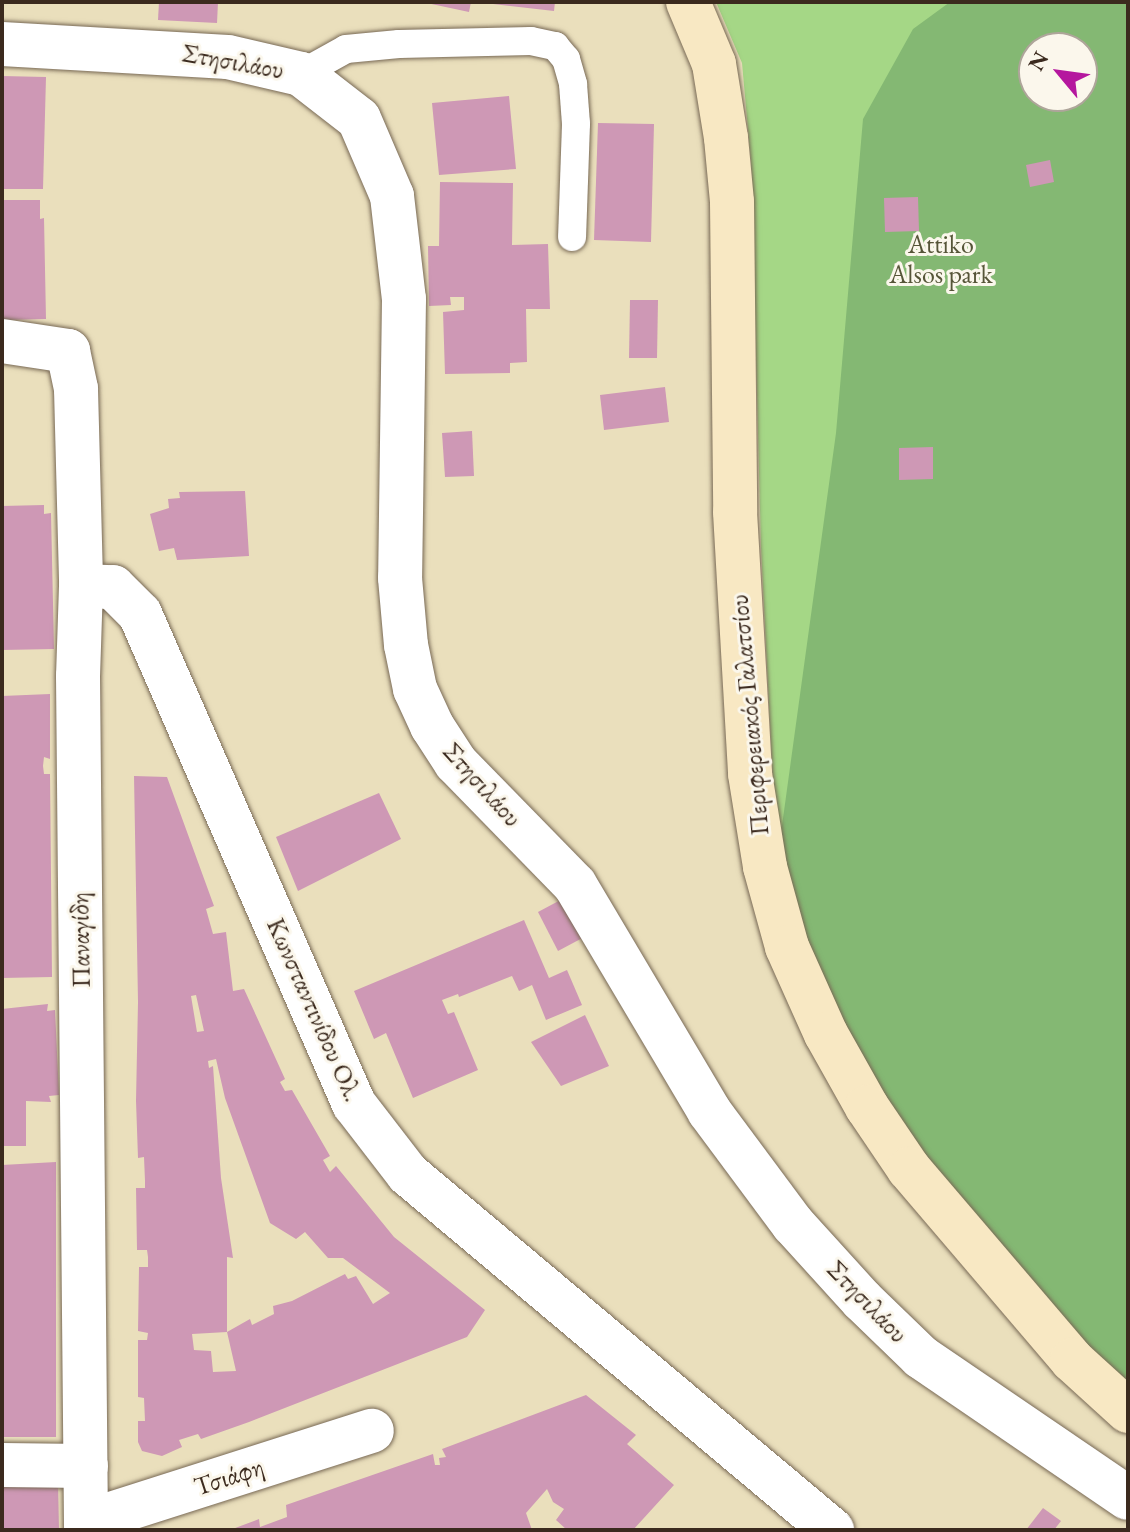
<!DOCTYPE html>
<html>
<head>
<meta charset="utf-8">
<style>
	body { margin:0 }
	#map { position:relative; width:1130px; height:1532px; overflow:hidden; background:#eadfbc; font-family:"EB Garamond",serif }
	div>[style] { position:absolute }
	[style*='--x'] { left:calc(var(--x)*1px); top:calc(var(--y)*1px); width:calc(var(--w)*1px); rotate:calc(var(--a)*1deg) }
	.green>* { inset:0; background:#a5d786 }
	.forest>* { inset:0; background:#84b873 }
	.building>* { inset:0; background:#ce98b5 }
	.roads { filter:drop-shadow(0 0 2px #786955) drop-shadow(0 0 2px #786955) }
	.lane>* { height:28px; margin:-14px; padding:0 14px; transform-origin:14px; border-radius:14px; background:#fff }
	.street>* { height:44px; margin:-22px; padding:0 22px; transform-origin:22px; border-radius:22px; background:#fff }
	.secondary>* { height:44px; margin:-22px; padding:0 22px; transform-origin:22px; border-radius:22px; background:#f8e8c3 }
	span { translate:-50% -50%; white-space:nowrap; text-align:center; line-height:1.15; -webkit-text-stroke:6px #fbf7ec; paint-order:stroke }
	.street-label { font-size:26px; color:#3b2a1e }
	.park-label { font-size:26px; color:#565538 }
	.frame { position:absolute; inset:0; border:4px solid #3b2a1e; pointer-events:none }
	.north { position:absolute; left:1018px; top:32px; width:80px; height:80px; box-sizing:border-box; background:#fbf7ec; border:2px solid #aea59a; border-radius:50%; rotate:299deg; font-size:22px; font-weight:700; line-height:32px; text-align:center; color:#3b2a1e }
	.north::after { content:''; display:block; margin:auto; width:28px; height:36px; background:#b5179e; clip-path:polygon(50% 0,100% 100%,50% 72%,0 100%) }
</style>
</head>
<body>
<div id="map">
	<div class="green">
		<i style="clip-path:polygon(evenodd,716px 2px,1128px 2px,777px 862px,761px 548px,751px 163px,742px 63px,716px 2px,1034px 48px,1082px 48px,1082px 96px,1034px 96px,1034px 48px)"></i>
	</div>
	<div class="forest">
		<i style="clip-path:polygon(evenodd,950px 2px,1128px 2px,1128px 1393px,922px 1163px,800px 948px,777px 862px,836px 433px,863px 119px,913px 29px,950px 2px,1034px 48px,1082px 48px,1082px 96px,1034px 96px,1034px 48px)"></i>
	</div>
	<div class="building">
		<i style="clip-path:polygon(159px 2px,218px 2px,217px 23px,158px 20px)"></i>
		<i style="clip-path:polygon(422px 2px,471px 2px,469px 12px)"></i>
		<i style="clip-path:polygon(493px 2px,555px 2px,554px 11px,493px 4px)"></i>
		<i style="clip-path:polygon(2px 76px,46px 77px,43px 189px,2px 189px)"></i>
		<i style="clip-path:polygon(509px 96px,516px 169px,439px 175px,432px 103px)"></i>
		<i style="clip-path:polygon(598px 123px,654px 124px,651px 242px,594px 240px)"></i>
		<i style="clip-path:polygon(1050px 160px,1054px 182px,1030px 187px,1026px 165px)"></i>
		<i style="clip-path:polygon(440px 182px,513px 183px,512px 245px,548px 244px,550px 309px,526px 309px,527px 362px,510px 363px,510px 373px,445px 374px,443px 312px,464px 310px,464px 297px,450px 297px,451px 305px,429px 306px,428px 246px,439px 246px)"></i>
		<i style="clip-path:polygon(918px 197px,919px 231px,885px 232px,884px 198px)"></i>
		<i style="clip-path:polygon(2px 200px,40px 200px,40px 219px,44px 218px,46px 319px,2px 320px)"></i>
		<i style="clip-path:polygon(630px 300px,658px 300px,657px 358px,629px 358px)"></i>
		<i style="clip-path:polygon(665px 387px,669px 422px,604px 430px,600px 395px)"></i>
		<i style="clip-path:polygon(472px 431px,474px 476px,445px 477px,442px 433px)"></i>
		<i style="clip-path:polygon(933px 447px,933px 479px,899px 480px,899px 448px)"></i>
		<i style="clip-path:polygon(245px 491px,249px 556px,177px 560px,174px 548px,159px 551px,150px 514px,169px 508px,168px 499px,180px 498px,179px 492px)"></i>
		<i style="clip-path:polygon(44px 505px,44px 514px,51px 513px,54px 649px,2px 650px,2px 506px)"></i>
		<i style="clip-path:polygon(50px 694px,50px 759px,44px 757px,43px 766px,44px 774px,50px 774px,52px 977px,2px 978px,2px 696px)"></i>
		<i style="clip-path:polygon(evenodd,134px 776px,167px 777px,214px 906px,206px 909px,213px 934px,226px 932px,233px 991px,244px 989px,285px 1079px,280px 1082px,285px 1091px,292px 1090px,330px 1156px,323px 1160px,330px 1172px,336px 1166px,394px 1237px,485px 1310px,467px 1337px,249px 1422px,201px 1439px,198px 1434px,179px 1440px,182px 1447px,162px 1456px,142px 1451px,138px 1442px,138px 1421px,145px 1421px,144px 1398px,138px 1397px,138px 1340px,147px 1340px,148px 1333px,138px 1331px,139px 1267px,148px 1267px,148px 1257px,147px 1250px,137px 1250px,136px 1188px,145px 1188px,145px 1181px,144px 1157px,138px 1158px,136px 1101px,138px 1002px,134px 776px,196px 995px,204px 1031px,197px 1032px,191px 996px,196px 995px,134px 776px,216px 1059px,225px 1098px,270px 1223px,296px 1239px,305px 1232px,328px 1258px,343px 1258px,390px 1293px,373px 1304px,356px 1276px,348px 1279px,345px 1274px,292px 1301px,273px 1306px,274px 1314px,252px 1325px,250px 1319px,227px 1332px,236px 1371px,213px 1372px,211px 1351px,194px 1350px,192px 1334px,227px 1332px,227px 1257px,233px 1258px,221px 1178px,213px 1066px,209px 1068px,208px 1061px,216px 1059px)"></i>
		<i style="clip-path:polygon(379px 793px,401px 839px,298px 891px,276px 837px)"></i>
		<i style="clip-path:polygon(568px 896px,588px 935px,558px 951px,538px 912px)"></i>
		<i style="clip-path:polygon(524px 920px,549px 978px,567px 970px,582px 1005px,546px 1020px,532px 985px,519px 991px,512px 976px,459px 997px,458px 994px,442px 1000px,448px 1014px,454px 1012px,478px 1070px,413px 1098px,386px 1033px,374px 1039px,354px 991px)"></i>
		<i style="clip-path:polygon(48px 1004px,47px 1011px,55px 1010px,59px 1095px,49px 1096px,51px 1102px,26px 1101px,26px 1146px,2px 1146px,2px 1009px)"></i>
		<i style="clip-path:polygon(585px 1015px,609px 1066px,561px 1086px,531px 1042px)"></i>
		<i style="clip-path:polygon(56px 1162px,56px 1437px,2px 1437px,2px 1165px)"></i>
		<i style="clip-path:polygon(586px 1395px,636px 1435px,627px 1444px,674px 1485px,633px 1530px,567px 1530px,556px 1520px,564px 1509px,553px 1502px,547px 1489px,526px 1513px,532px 1530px,230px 1530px,259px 1519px,260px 1527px,287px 1517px,286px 1505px,433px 1454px,435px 1465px,440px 1465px,439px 1458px,446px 1457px,442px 1449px)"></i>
		<i style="clip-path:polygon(58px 1482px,59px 1530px,2px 1530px,2px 1483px)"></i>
		<i style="clip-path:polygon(1043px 1508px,1061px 1521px,1054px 1530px,1026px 1530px)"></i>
	</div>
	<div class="roads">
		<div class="lane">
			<i style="--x:301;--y:74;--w:51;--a:-29.1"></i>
			<i style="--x:346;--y:49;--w:53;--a:-5.4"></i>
			<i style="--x:399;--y:44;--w:132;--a:-1.3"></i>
			<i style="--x:531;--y:41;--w:25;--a:12"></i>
			<i style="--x:555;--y:46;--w:17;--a:50"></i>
			<i style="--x:566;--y:59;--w:26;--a:74"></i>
			<i style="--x:573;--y:84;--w:40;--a:85.7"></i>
			<i style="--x:576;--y:124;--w:113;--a:92"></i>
		</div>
		<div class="street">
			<i style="--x:2;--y:44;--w:226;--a:3.3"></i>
			<i style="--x:228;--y:57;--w:75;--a:13.1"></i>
			<i style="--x:301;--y:74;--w:73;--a:37.8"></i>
			<i style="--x:359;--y:119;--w:84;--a:66.8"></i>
			<i style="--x:392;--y:196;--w:104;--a:83.4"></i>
			<i style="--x:404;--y:299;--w:279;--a:90.8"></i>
			<i style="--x:400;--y:578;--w:67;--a:84.9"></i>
			<i style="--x:406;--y:645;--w:45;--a:78.4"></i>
			<i style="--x:415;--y:689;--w:41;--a:65.3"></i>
			<i style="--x:432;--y:726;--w:44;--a:57"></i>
			<i style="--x:456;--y:763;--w:170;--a:45.7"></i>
			<i style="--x:575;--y:885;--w:263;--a:59.3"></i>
			<i style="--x:709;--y:1111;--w:141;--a:53.4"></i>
			<i style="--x:793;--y:1224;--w:103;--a:47.8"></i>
			<i style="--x:862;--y:1300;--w:82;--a:44"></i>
			<i style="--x:921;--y:1357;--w:250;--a:34.3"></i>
			<i style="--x:2;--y:341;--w:67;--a:8.6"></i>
			<i style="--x:68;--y:351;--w:39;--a:78"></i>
			<i style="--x:76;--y:389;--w:197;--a:88.5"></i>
			<i style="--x:81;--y:586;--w:90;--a:91.9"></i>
			<i style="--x:78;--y:676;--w:854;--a:89.46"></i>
			<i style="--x:81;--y:586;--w:32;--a:2"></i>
			<i style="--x:113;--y:587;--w:38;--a:45"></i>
			<i style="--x:140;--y:614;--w:535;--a:66.41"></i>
			<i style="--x:354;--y:1104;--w:88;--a:52.4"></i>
			<i style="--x:408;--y:1174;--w:554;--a:40.02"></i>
			<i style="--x:2;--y:1465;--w:84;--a:0.7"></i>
			<i style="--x:86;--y:1522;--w:300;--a:-17.7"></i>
		</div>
		<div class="secondary">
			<i style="--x:688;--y:2;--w:67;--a:67.2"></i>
			<i style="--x:714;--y:64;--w:75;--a:80.8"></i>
			<i style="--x:726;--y:138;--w:64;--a:84.6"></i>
			<i style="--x:732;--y:202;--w:310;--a:89.4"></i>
			<i style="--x:735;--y:512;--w:262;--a:86.7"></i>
			<i style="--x:750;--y:774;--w:94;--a:80.8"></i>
			<i style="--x:765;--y:867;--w:83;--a:74.6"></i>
			<i style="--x:787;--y:947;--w:95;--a:65.9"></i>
			<i style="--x:826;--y:1034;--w:84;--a:60.7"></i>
			<i style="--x:867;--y:1107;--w:75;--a:55.9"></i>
			<i style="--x:909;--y:1169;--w:251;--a:49.5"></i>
			<i style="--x:1072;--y:1360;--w:76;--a:42.3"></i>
		</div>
	</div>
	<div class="street-label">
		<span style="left:233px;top:62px;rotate:10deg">Στησιλάου</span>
		<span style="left:750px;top:715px;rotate:-95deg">Περιφερειακός Γαλατσίου</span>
		<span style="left:482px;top:785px;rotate:48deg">Στησιλάου</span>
		<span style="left:81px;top:940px;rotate:-91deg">Παναγίδη</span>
		<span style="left:314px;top:1010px;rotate:66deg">Κωνσταντινίδου Ολ.</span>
		<span style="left:867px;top:1302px;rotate:46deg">Στησιλάου</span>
		<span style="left:229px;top:1477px;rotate:-18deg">Τσιάφη</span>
	</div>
	<div class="park-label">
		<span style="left:941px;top:260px">Attiko<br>Alsos park</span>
	</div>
	<div class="frame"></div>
	<div class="north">N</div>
</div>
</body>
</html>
